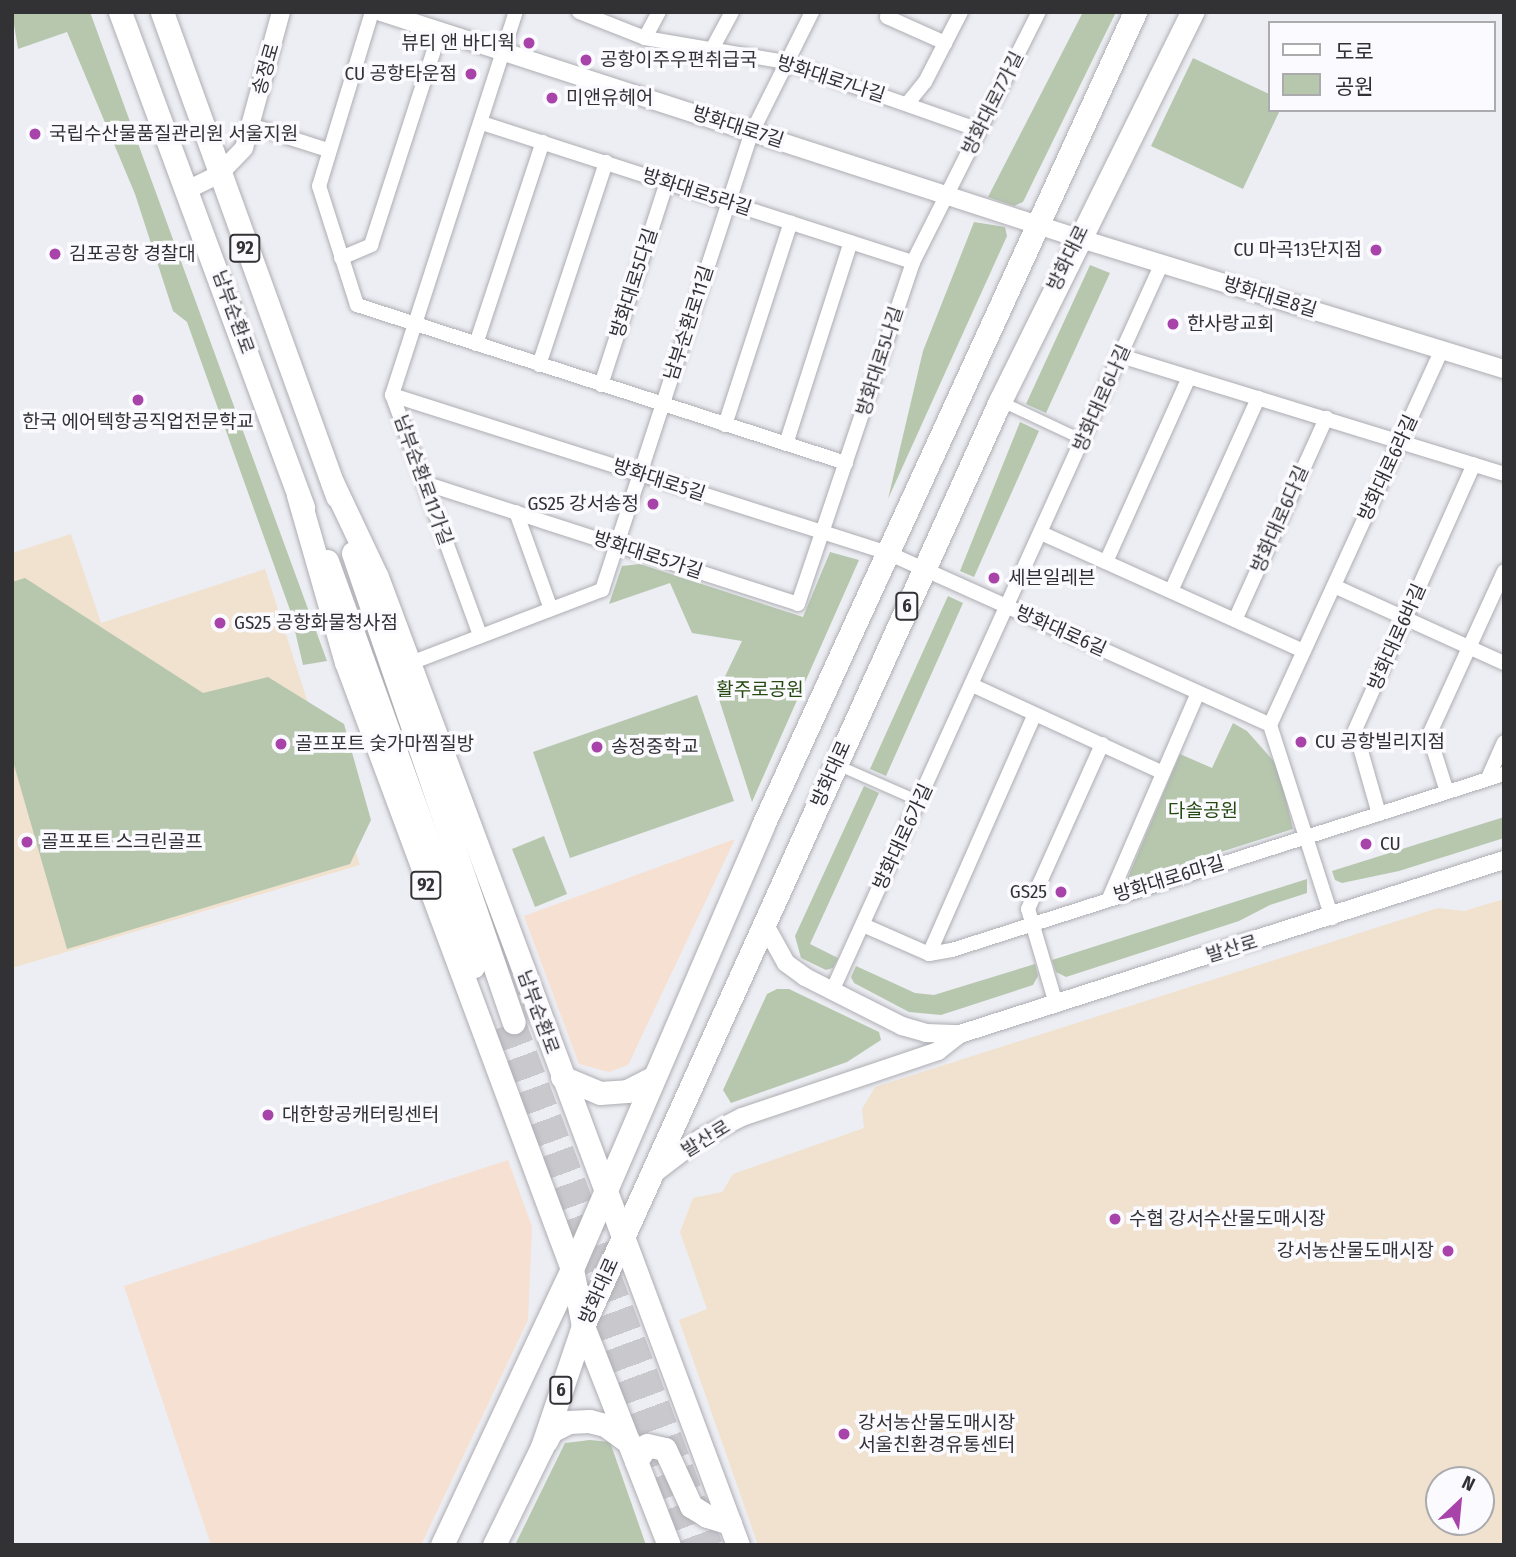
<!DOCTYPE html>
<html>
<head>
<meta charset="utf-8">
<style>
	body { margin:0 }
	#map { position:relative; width:1516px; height:1557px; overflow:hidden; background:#edeef3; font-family:"Fira Sans Condensed","Noto Sans KR",sans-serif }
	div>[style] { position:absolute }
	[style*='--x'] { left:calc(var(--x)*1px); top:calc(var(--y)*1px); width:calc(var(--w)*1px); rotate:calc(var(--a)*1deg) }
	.commercial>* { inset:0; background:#f0e2cf }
	.industrial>* { inset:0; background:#f5e0d2 }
	.green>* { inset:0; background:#b6c7ae }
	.primary-tunnel>* { height:23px; margin-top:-11.5px; transform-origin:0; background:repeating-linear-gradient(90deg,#c8c8cd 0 23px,transparent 0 34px) }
	.roads { filter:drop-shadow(0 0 2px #adadb3) drop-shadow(0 0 2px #adadb3) }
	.pedestrian>* { height:10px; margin:-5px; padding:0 5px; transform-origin:5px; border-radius:5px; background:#fff }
	.minor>* { height:14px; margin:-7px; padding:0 7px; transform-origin:7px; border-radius:7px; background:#fff }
	.tertiary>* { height:18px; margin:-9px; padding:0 9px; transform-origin:9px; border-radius:9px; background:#fff }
	.primary>* { height:23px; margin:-11.5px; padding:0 11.5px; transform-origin:11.5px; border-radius:11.5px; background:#fff }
	.dots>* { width:19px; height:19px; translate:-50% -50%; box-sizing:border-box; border:4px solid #fbfbff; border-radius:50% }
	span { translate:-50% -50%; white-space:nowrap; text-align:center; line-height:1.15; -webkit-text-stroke:7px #fbfbff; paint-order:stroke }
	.shield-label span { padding:2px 5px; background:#fbfbff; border:2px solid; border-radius:5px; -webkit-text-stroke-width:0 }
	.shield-label { font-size:18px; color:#323235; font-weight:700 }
	.poi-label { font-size:19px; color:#323235 }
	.right { translate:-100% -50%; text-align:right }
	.left { translate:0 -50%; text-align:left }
	.street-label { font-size:19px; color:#323235 }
	.park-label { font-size:19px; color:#254911 }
	.frame { position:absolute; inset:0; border:14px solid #323235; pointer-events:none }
	.legend { position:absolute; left:1268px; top:21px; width:228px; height:91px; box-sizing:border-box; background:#fbfbff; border:2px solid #ababae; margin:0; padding:9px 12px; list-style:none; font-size:21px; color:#323235 }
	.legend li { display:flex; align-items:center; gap:14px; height:35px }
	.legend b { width:35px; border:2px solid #ababae }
	.north { position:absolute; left:1425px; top:1466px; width:70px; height:70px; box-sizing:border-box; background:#fbfbff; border:2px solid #ababae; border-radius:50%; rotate:26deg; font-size:19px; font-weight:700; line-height:28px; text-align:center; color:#323235 }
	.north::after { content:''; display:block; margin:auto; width:24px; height:32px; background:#a743a9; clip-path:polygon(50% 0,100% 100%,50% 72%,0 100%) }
</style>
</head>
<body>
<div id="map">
	<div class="commercial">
		<i style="clip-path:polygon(71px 534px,101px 623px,265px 569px,360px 865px,12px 968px,12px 553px)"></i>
		<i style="clip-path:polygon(evenodd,1504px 899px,1504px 1545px,758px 1545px,679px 1320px,707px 1309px,680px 1232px,693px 1198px,722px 1192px,733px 1174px,864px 1128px,862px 1109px,875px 1087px,1438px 908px,1464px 911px,1504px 899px,1439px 1480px,1481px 1480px,1481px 1522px,1439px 1522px,1439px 1480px)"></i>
	</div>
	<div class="industrial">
		<i style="clip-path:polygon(735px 839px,628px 1065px,609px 1072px,579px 1064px,524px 916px)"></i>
		<i style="clip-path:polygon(508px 1160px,532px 1227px,528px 1320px,421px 1545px,211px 1545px,124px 1286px)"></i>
	</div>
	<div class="green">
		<i style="clip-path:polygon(12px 12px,90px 12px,327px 661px,303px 665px,290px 610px,187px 322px,173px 311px,135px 194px,67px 32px,18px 49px)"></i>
		<i style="clip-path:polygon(1083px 12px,1116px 12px,1023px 202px,1014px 206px,988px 197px)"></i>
		<i style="clip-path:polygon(1193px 58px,1269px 94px,1269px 110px,1280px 110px,1243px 189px,1151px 146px)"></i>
		<i style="clip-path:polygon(974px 222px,1005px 227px,1007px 236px,888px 499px,923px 351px)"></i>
		<i style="clip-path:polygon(1090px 265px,1110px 273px,1046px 413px,1026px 404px)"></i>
		<i style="clip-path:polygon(1020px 422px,1039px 431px,974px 577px,960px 571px)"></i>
		<i style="clip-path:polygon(830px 552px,859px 560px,752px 802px,717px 693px,742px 641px,692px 633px,670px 583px,609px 604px,622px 566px,640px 564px,803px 617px)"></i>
		<i style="clip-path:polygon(25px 578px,203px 693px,268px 677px,344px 724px,371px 820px,350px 864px,67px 949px,12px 758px,12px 582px)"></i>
		<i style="clip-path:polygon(948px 596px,963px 603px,886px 776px,870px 769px)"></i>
		<i style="clip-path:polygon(697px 695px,734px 801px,570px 858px,533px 752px)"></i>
		<i style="clip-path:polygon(1233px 723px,1247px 731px,1278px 766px,1293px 829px,1126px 882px,1180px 754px,1212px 768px)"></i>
		<i style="clip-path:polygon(864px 786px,879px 793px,810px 944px,838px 958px,833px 968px,826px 970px,801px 958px,795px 936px)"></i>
		<i style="clip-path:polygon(1504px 817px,1504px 838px,1399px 871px,1342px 883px,1335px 880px,1332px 871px)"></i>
		<i style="clip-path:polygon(544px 836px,567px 894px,535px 907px,512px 849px)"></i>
		<i style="clip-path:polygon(1307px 879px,1307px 893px,1270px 905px,1239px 921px,1066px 977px,1056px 972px,1052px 960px)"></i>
		<i style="clip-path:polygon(1035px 964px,1038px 976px,1033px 985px,941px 1015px,909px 1012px,854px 983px,851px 977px,856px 966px,915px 993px,934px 995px)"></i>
		<i style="clip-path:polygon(777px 989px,789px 989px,879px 1032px,881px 1040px,847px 1062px,731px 1103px,723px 1090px,767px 994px)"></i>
		<i style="clip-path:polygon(590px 1440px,610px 1442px,646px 1545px,515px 1545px,565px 1443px)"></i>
	</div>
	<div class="primary-tunnel">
		<i style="--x:514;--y:1022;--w:559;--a:69.36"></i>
		<i style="--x:495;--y:1029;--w:552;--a:69.3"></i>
	</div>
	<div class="roads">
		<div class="pedestrian">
			<i style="--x:1000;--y:401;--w:92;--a:25.2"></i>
			<i style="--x:835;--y:764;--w:92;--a:23.8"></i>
		</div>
		<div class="minor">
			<i style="--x:372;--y:12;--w:182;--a:106.9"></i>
			<i style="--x:319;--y:186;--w:125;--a:72.3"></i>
			<i style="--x:357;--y:305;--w:514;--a:17.91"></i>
			<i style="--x:579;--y:12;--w:71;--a:21.5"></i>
			<i style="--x:645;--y:38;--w:142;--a:9.7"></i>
			<i style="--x:785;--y:62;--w:206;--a:19.3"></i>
			<i style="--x:889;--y:12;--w:5;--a:112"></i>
			<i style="--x:887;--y:17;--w:64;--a:24.1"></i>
			<i style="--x:645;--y:38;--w:30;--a:-62"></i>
			<i style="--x:712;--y:49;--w:42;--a:-61.6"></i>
			<i style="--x:907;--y:104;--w:28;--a:-51"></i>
			<i style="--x:925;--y:82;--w:79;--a:-62.8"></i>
			<i style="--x:482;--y:123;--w:453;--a:17.9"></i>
			<i style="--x:250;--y:125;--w:82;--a:17.8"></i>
			<i style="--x:341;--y:258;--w:33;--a:-23"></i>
			<i style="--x:371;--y:245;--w:225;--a:-72.1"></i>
			<i style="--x:476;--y:344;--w:213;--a:-71.7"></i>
			<i style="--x:1121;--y:356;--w:401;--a:17.1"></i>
			<i style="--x:539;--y:365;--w:214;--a:-71.7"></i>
			<i style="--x:601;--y:385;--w:213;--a:-72"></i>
			<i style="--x:392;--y:395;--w:521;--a:17.67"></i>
			<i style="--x:888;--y:553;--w:419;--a:24.2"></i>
			<i style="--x:1270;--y:725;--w:203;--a:72.2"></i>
			<i style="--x:725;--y:425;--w:213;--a:-72"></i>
			<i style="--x:786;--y:444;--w:212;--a:-72.2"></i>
			<i style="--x:424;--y:483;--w:393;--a:17.9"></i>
			<i style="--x:798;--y:604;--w:361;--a:-71.4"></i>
			<i style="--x:913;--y:262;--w:280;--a:-63.3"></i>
			<i style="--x:516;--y:512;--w:103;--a:70.2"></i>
			<i style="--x:1041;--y:533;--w:288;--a:24.2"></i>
			<i style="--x:1106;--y:562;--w:203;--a:-65.8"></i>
			<i style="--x:1334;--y:586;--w:187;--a:24.4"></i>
			<i style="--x:1171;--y:591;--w:212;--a:-65.7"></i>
			<i style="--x:1235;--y:620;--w:222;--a:-65.7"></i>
			<i style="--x:480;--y:635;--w:256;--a:-110.1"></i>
			<i style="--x:392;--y:395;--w:403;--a:-72.1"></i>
			<i style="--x:408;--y:664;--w:208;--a:-20.9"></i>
			<i style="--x:602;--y:590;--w:482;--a:-71.9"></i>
			<i style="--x:752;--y:132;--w:134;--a:-63.4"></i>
			<i style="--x:972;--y:685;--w:210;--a:24.7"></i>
			<i style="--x:1270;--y:725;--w:413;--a:-65.4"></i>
			<i style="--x:1488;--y:778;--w:39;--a:-66"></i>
			<i style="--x:1447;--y:792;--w:60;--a:-107.5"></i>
			<i style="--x:1429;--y:735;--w:180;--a:-65.4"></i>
			<i style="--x:1379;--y:814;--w:87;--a:-105.9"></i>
			<i style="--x:1355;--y:730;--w:291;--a:-65.9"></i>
			<i style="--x:1110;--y:896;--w:221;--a:-66.6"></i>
			<i style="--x:863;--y:925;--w:72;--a:23.7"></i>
			<i style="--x:929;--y:954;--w:23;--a:-10"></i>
			<i style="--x:952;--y:950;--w:579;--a:-17.68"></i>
			<i style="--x:929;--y:954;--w:262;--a:-66.2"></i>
			<i style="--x:833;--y:989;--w:797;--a:-65.62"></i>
			<i style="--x:1056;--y:1004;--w:99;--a:-106.4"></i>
			<i style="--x:1028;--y:909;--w:181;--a:-65.8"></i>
		</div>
		<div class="tertiary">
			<i style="--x:381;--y:12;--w:733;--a:17.97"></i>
			<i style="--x:1078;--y:238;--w:446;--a:17.1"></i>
			<i style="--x:189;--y:189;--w:32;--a:-26"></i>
			<i style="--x:218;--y:175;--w:37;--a:-46"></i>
			<i style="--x:244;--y:148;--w:141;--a:-74.8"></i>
			<i style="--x:766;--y:927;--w:41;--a:60.9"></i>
			<i style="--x:786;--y:963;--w:24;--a:36"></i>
			<i style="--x:805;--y:977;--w:109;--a:26.8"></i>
			<i style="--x:902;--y:1026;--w:25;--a:16"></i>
			<i style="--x:926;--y:1033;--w:34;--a:2"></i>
			<i style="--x:960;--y:1034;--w:571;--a:-17.74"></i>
			<i style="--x:651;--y:1176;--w:63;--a:-37.2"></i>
			<i style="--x:701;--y:1138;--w:46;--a:-27.1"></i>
			<i style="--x:742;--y:1117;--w:207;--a:-18.6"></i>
			<i style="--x:938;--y:1051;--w:28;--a:-38"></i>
		</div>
		<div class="primary">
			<i style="--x:120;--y:12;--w:528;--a:69.71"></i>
			<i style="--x:162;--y:12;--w:515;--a:70.12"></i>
			<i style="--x:332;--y:482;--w:105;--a:64.7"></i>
			<i style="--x:377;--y:577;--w:1033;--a:69.55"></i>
			<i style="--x:298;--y:495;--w:174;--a:74"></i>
			<i style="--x:346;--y:662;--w:648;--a:69.58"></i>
			<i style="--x:572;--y:1269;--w:58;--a:79.1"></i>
			<i style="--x:583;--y:1326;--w:235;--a:68.6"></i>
			<i style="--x:353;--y:553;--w:496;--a:71.1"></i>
			<i style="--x:327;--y:561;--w:431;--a:70.2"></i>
			<i style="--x:562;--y:1077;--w:41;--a:22.8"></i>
			<i style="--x:600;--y:1093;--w:27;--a:-4"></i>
			<i style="--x:627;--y:1091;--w:28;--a:-27"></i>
			<i style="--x:546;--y:1441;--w:11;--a:-63"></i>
			<i style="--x:551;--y:1431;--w:20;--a:-27"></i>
			<i style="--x:569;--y:1422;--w:20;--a:-3"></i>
			<i style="--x:589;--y:1421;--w:16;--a:14"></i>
			<i style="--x:605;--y:1425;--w:31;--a:36"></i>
			<i style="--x:636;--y:1461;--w:19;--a:-55"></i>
			<i style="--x:647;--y:1445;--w:18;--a:13"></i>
			<i style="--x:665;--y:1449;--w:63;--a:65.5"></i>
			<i style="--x:691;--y:1506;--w:19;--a:32"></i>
			<i style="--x:707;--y:1516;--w:24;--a:17"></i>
			<i style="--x:442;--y:1545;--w:305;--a:-64.8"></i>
			<i style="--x:572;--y:1269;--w:483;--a:-66.7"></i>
			<i style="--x:763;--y:825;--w:894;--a:-65.41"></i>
			<i style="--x:494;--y:1545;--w:109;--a:-63.9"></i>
			<i style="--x:542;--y:1447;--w:128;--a:-71.3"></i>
			<i style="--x:583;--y:1326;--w:1015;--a:-65.73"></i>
			<i style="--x:1000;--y:401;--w:434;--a:-63.7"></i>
		</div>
	</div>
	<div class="dots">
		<i style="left:529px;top:43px;background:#a743a9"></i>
		<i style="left:586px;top:60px;background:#a743a9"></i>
		<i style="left:471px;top:74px;background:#a743a9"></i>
		<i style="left:552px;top:98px;background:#a743a9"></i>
		<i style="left:35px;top:134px;background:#a743a9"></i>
		<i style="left:1376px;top:250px;background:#a743a9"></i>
		<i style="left:55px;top:254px;background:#a743a9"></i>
		<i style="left:1173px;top:324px;background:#a743a9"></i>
		<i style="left:138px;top:400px;background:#a743a9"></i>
		<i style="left:653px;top:504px;background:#a743a9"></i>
		<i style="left:994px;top:578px;background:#a743a9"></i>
		<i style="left:220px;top:623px;background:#a743a9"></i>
		<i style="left:1301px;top:742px;background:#a743a9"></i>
		<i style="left:281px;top:744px;background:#a743a9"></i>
		<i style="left:597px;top:747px;background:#a743a9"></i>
		<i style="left:27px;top:842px;background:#a743a9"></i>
		<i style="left:1366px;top:844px;background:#a743a9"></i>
		<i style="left:1061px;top:892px;background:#a743a9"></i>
		<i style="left:268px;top:1115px;background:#a743a9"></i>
		<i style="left:1115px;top:1219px;background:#a743a9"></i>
		<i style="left:1448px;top:1251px;background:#a743a9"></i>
		<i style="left:844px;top:1434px;background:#a743a9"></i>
	</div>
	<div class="shield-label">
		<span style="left:245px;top:248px">92</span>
		<span style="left:907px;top:606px">6</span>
		<span style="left:426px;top:885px">92</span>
		<span style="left:561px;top:1390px">6</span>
	</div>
	<div class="poi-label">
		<span class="right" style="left:515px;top:43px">뷰티 앤 바디웍</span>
		<span class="left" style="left:600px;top:60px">공항이주우편취급국</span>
		<span class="right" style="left:457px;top:74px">CU 공항타운점</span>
		<span class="left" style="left:566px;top:98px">미앤유헤어</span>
		<span class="left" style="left:49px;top:134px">국립수산물품질관리원 서울지원</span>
		<span class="right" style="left:1362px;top:250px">CU 마곡13단지점</span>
		<span class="left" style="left:69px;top:254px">김포공항 경찰대</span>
		<span class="left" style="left:1187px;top:324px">한사랑교회</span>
		<span style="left:138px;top:422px">한국 에어텍항공직업전문학교</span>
		<span class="right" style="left:639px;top:504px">GS25 강서송정</span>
		<span class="left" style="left:1008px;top:578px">세븐일레븐</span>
		<span class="left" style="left:234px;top:623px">GS25 공항화물청사점</span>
		<span class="left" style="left:1315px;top:742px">CU 공항빌리지점</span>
		<span class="left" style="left:295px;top:744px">골프포트 숯가마찜질방</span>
		<span class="left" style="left:611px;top:747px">송정중학교</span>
		<span class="left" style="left:41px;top:842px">골프포트 스크린골프</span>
		<span class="left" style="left:1380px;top:844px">CU</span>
		<span class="right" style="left:1047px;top:892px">GS25</span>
		<span class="left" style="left:282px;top:1115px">대한항공캐터링센터</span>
		<span class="left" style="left:1129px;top:1219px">수협 강서수산물도매시장</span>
		<span class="right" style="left:1434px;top:1251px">강서농산물도매시장</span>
		<span class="left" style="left:858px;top:1434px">강서농산물도매시장<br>서울친환경유통센터</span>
	</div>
	<div class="street-label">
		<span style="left:266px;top:69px;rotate:-74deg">송정로</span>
		<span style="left:831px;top:79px;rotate:18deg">방화대로7나길</span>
		<span style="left:993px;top:103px;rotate:-63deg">방화대로7가길</span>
		<span style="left:738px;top:127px;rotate:18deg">방화대로7길</span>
		<span style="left:697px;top:192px;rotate:18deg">방화대로5라길</span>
		<span style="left:1068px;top:258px;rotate:-64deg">방화대로</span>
		<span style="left:634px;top:283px;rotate:-72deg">방화대로5다길</span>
		<span style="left:1270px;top:297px;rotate:17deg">방화대로8길</span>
		<span style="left:233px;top:312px;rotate:70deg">남부순환로</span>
		<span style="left:689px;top:323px;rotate:-72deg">남부순환로11길</span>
		<span style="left:880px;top:361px;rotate:-72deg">방화대로5나길</span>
		<span style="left:1102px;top:398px;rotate:-66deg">방화대로6나길</span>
		<span style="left:1388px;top:468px;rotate:-65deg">방화대로6라길</span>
		<span style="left:423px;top:480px;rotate:70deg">남부순환로11가길</span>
		<span style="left:659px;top:480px;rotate:18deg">방화대로5길</span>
		<span style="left:1280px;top:519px;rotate:-66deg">방화대로6다길</span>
		<span style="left:648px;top:555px;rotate:18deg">방화대로5가길</span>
		<span style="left:1061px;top:631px;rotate:24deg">방화대로6길</span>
		<span style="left:1397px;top:637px;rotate:-66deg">방화대로6바길</span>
		<span style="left:831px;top:774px;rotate:-66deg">방화대로</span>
		<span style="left:903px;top:837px;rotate:-65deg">방화대로6가길</span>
		<span style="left:1169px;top:879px;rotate:-17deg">방화대로6마길</span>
		<span style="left:1232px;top:949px;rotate:-17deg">발산로</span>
		<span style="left:538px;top:1012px;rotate:70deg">남부순환로</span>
		<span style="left:706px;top:1139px;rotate:-32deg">발산로</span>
		<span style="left:599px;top:1291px;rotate:-66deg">방화대로</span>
	</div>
	<div class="park-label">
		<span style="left:760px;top:690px">활주로공원</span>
		<span style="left:1203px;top:811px">다솔공원</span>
	</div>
	<div class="frame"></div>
	<ul class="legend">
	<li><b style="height:9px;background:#fff"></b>도로</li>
	<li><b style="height:19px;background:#b6c7ae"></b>공원</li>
	</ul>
	<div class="north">N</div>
</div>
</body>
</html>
